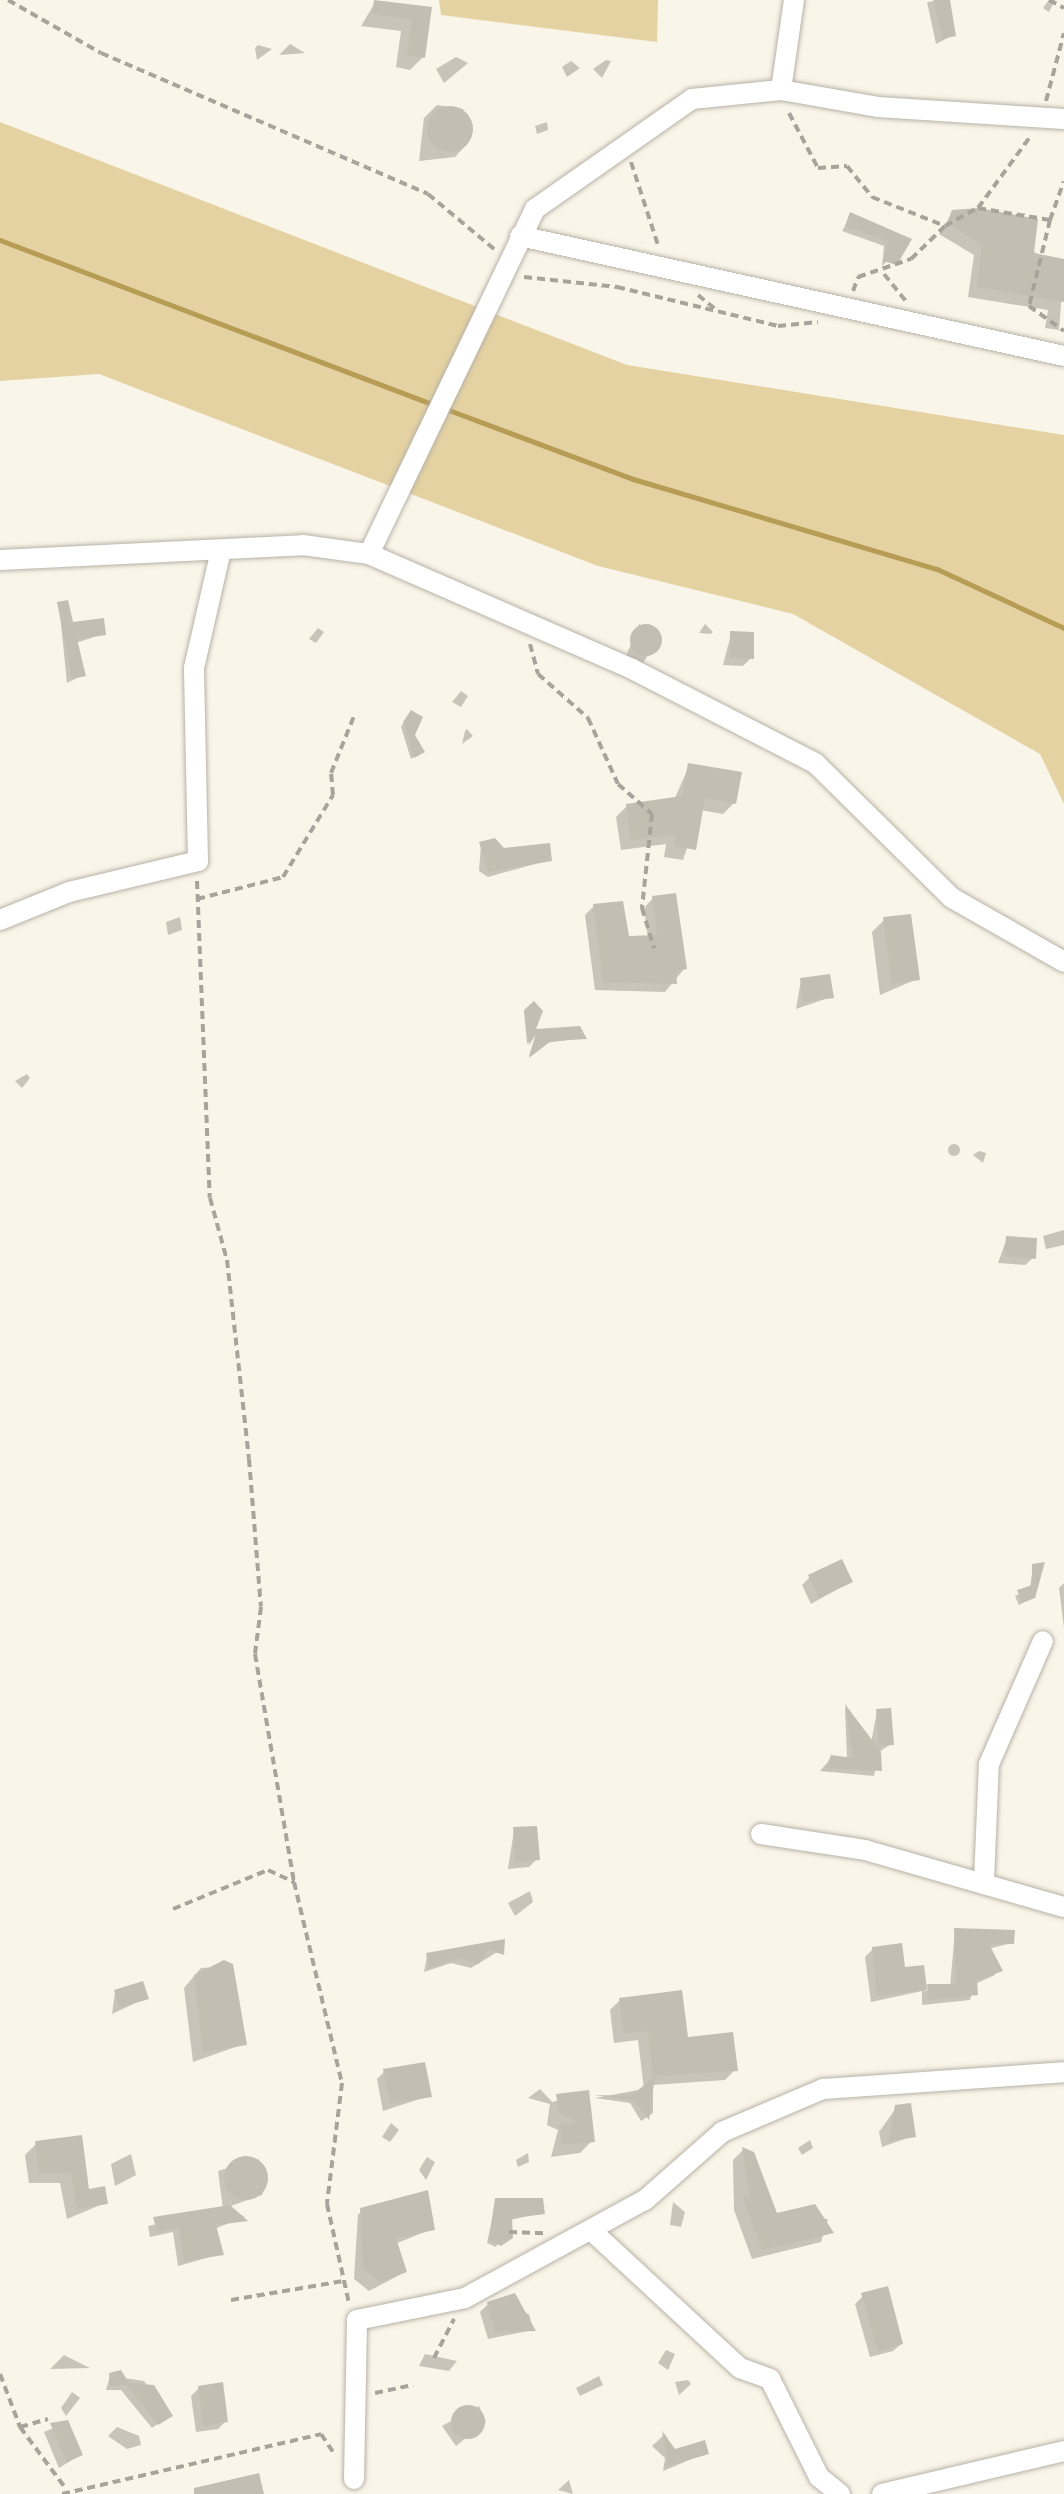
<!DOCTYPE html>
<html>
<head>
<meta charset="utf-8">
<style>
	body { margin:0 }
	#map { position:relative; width:1064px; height:2494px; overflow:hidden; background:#faf5e9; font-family:Helvetica,sans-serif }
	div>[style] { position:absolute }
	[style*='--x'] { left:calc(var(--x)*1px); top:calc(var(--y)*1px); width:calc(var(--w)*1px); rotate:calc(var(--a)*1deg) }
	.green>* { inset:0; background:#e4d2a2 }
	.shadow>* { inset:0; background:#0003 }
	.round { border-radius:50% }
	.stream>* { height:5px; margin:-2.5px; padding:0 2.5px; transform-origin:2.5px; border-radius:2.5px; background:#b69c54 }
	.building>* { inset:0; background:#c2beb2 }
	.path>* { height:4px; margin-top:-2px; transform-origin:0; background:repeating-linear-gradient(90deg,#a8a49b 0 8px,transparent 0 13px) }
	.roads { filter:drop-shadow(0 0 2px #b7b2a7) drop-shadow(0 0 2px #b7b2a7) }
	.minor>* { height:20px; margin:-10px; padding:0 10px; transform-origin:10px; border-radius:10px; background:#fff }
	span { translate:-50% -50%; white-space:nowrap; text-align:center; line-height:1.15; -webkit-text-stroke:10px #fff; paint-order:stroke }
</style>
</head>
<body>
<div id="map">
	<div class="green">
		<i style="clip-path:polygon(439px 0,658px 0,657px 42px,441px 15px)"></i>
		<i style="clip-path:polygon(0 122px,627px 365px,1064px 435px,1064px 804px,1040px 754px,793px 614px,598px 566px,99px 374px,0 381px)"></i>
	</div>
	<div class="shadow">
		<i style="clip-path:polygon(948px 0,953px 35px,936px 44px,927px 2px)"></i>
		<i style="clip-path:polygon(1055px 0,1049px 12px,1043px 8px,1049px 0)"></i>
		<i style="clip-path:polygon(376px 1px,429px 9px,423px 57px,410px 70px,396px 67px,401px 31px,361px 26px)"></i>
		<i style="clip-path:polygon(290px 44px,305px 53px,279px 55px)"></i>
		<i style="clip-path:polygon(255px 48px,258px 45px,272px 49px,257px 60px)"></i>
		<i style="clip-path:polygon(456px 57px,468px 63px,444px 83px,436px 69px)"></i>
		<i style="clip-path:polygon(606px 60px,611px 61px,602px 78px,593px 69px)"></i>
		<i style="clip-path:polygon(571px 61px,580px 68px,567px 77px,562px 67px)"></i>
		<i style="clip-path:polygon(437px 105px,463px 109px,467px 144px,455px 157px,419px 161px,424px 118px)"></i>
		<i style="clip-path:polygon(547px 122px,548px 130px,537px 134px,535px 126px)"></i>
		<i style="clip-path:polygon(953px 212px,1064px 267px,1059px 330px,1045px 328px,1048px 310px,968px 297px,974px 255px,939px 234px)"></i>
		<i style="clip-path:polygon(851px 215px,908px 240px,882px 266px,884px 246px,842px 231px)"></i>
		<i style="clip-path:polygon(59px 604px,71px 625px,103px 634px,76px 643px,83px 675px,67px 683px)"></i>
		<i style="clip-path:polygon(639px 624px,660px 637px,641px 666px,624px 661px)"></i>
		<i style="clip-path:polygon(705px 624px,713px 632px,711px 634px,699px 633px)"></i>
		<i style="clip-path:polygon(318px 628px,324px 632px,316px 643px,309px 639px)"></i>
		<i style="clip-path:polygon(731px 634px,751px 658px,743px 666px,723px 665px)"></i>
		<i style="clip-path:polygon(461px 691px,468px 696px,461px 707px,452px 702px)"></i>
		<i style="clip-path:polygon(408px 716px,418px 754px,411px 759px,401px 727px)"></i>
		<i style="clip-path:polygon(467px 729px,473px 736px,462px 744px,465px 731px)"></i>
		<i style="clip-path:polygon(689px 766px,734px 803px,723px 814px,700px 810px,683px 860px,664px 857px,666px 844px,621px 850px,616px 817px,627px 806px,674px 800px)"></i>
		<i style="clip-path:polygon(481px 844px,503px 851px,549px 860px,488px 877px,479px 871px)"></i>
		<i style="clip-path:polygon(653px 898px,684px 969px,665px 992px,595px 990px,585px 915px,594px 906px,627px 938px,648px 938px,644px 908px)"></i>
		<i style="clip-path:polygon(180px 917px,182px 930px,168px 935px,166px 922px)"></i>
		<i style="clip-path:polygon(884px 920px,917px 979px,880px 995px,872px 932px)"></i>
		<i style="clip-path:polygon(801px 980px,831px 997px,796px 1009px)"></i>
		<i style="clip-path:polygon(539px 1009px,532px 1032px,578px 1029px,584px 1038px,545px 1043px,529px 1056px,536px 1033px,527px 1044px,524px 1011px)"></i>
		<i style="clip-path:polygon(27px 1074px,30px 1078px,22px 1088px,15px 1081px)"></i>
		<i class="round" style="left:948px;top:1144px;width:12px;height:12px"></i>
		<i style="clip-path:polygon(979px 1151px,986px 1153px,983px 1163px,973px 1155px)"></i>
		<i style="clip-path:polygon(1064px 1230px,1064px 1245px,1046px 1249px,1043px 1236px)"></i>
		<i style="clip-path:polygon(1007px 1238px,1033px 1258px,1025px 1265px,998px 1263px)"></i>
		<i style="clip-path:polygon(1033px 1566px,1033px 1597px,1019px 1605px,1015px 1596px,1030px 1588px)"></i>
		<i style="clip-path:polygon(810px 1577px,850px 1582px,811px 1604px,802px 1585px)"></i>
		<i style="clip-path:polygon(1064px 1583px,1064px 1628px,1059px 1588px)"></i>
		<i style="clip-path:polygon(845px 1708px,871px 1743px,877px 1711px,891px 1744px,879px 1752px,874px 1776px,820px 1771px,832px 1757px,847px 1759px)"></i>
		<i style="clip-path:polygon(514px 1830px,537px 1859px,529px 1867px,508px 1869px)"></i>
		<i style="clip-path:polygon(530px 1891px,533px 1902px,515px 1916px,508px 1903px)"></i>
		<i style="clip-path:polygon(955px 1930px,1012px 1943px,988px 1949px,995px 1975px,975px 1984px,970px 2000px,922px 2005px,922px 1991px,871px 2002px,865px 1957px,873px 1949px,903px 1969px,922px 1968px,924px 1991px,950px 1987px)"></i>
		<i style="clip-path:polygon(504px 1948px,471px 1968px,451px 1963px,424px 1972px,427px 1956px)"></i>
		<i style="clip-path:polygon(231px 1966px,244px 2044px,193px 2062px,184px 1988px,201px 1968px)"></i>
		<i style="clip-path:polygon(115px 1993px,146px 1998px,112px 2014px)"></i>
		<i style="clip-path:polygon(620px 2000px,686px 2039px,735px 2070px,725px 2080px,653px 2085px,653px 2113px,641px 2121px,630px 2103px,595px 2098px,644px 2089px,638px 2040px,614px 2043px,610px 2010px)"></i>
		<i style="clip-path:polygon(385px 2071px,429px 2096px,383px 2111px,377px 2079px)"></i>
		<i style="clip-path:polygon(540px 2089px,552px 2102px,586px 2093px,592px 2141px,580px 2153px,551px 2157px,558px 2130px,547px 2125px,550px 2104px,528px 2098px)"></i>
		<i style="clip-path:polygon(896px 2108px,913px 2136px,882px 2147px,879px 2132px)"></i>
		<i style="clip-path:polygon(391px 2123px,399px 2130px,390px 2142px,382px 2137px)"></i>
		<i style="clip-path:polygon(80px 2138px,86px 2191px,105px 2203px,67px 2219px,60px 2183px,29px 2183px,25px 2155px,36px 2144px)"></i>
		<i style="clip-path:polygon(810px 2140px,813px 2148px,802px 2155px,798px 2148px)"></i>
		<i style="clip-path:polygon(743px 2150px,775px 2216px,828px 2219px,821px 2242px,752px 2259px,734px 2210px,733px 2160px)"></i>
		<i style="clip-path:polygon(528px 2153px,529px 2162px,518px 2167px,516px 2160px)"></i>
		<i style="clip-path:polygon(131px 2154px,136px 2175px,115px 2186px,111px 2164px)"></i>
		<i style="clip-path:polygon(427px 2157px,435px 2162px,426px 2180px,419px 2170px)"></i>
		<i style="clip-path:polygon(258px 2159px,268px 2180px,262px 2195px,228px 2207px,245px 2217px,214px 2229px,221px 2254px,178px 2266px,173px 2232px,150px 2237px,148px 2226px,223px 2209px,218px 2171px)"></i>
		<i style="clip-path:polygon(426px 2193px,432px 2229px,395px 2244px,405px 2272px,369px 2291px,354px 2279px,358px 2214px)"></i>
		<i style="clip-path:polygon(496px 2201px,542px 2213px,510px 2220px,496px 2247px,487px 2243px)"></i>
		<i style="clip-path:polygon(673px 2202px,685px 2212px,681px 2227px,670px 2225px)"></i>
		<i style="clip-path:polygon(863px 2296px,901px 2344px,893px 2351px,870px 2357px,855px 2304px)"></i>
		<i style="clip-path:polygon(488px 2304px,529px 2314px,533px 2330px,488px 2339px,480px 2312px)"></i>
		<i style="clip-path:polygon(666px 2350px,675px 2354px,668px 2370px,658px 2363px)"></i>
		<i style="clip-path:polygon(425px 2354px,457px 2361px,449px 2371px,419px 2366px)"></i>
		<i style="clip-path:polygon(64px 2355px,90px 2368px,50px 2369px)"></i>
		<i style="clip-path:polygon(110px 2376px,144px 2381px,169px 2416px,152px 2428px,121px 2390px,106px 2390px)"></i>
		<i style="clip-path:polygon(599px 2376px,603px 2385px,580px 2396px,576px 2388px)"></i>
		<i style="clip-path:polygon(688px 2380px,691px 2384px,679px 2395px,675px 2382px)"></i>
		<i style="clip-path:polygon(199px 2388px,226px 2421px,218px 2429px,196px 2432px,191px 2396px)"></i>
		<i style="clip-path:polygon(72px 2392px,80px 2398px,66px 2416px,61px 2408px)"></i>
		<i style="clip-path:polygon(479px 2406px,486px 2422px,456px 2446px,442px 2426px)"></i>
		<i style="clip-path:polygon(66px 2423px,80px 2455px,59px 2468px,44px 2432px)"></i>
		<i style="clip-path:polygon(117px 2427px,139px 2436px,141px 2445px,127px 2449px,108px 2436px)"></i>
		<i style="clip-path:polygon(665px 2434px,674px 2452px,706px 2453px,663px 2471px,665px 2458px,652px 2446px)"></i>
		<i style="clip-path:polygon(569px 2480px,573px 2494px,558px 2490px)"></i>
	</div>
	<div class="stream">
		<i style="--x:0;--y:240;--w:465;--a:20.8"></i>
		<i style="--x:446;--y:409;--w:200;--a:20.5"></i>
		<i style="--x:633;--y:479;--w:317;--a:16.5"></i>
		<i style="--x:937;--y:569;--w:140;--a:24.9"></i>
	</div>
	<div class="building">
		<i style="clip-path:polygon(374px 0,432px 7px,425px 58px,407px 56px,412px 19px,372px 14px)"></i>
		<i style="clip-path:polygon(933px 0,950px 0,956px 36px,942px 39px)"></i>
		<i class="round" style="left:427px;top:106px;width:46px;height:46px"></i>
		<i style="clip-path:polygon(979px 208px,1038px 219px,1034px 253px,1064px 259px,1064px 302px,977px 287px,982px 245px,947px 223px,952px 210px)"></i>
		<i style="clip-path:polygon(850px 212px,912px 239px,897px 265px,883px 261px,888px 241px,845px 226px)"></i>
		<i style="clip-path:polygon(68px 600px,73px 622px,104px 618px,106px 635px,77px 639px,86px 676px,72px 679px,57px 602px)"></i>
		<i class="round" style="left:630px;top:624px;width:32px;height:32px"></i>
		<i style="clip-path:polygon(730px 631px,754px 632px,754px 659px,730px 658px)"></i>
		<i style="clip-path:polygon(411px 710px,423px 717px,415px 735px,425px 752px,414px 758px,403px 722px)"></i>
		<i style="clip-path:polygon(688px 763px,742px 772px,736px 804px,705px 798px,696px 850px,674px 846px,676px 834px,631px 840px,626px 804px,682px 796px)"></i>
		<i style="clip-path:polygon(495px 838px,504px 848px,550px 843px,552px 861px,488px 872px,479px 842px)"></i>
		<i style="clip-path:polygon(676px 893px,687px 969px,676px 971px,677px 984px,603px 982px,593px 904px,623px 901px,629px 936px,657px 935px,652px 896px)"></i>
		<i style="clip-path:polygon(911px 914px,920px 980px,892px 984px,883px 917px)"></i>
		<i style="clip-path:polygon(830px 974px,834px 998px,803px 1002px,800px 978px)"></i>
		<i style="clip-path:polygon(534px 1001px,543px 1011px,536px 1029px,580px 1026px,587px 1039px,551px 1041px,529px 1058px,537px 1033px,529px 1045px,524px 1010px)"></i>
		<i style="clip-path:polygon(1006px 1236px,1037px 1238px,1036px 1259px,1005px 1256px)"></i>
		<i style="clip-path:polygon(842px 1559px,853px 1582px,819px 1598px,808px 1575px)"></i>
		<i style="clip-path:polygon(1045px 1562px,1035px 1598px,1022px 1603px,1017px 1590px,1032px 1585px,1032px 1564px)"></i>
		<i style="clip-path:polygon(845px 1704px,881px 1752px,882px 1771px,826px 1768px,831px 1755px,853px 1758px)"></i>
		<i style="clip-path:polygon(891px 1708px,894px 1745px,879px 1746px,876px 1709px)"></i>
		<i style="clip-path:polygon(537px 1826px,540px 1860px,515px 1862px,513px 1827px)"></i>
		<i style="clip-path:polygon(954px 1928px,1015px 1930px,1014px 1944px,989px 1944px,1003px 1971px,977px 1980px,978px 1995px,928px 2000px,927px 1984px,956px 1984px)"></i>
		<i style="clip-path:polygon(505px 1939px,504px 1955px,488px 1950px,479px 1964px,458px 1958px,429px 1968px,426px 1953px)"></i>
		<i style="clip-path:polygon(902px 1943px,905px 1967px,924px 1965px,927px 1990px,877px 1996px,872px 1947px)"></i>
		<i style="clip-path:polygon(224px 1960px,233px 1964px,247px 2045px,203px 2052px,194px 1975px)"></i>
		<i style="clip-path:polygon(143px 1981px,149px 1999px,119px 2008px,114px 1990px)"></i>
		<i style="clip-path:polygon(682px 1990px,688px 2037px,733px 2032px,738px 2071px,653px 2076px,648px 2031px,624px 2034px,619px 1998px)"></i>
		<i style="clip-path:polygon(425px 2062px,432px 2097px,390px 2104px,383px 2069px)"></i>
		<i style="clip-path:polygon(655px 2076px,649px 2120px,634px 2101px,594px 2095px,631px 2096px)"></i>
		<i style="clip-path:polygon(589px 2090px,595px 2142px,562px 2145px,560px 2125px,578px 2122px,559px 2113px,556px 2094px)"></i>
		<i style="clip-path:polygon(911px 2103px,916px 2137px,889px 2141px,895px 2105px)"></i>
		<i style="clip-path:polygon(82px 2135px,89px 2189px,105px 2186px,108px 2204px,77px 2209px,71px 2173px,39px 2173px,35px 2141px)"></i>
		<i style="clip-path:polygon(742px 2147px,754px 2152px,777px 2213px,815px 2204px,834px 2233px,762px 2250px,743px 2198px,750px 2197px)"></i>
		<i class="round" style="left:224px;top:2156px;width:44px;height:44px"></i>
		<i style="clip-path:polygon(428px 2190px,435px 2230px,396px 2238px,407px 2272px,380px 2282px,363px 2268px,360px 2208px)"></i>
		<i style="clip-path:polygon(495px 2198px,543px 2198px,545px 2214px,512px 2218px,513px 2238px,501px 2246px,489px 2240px)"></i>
		<i style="clip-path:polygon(230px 2205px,248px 2221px,216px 2225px,224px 2255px,184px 2261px,179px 2227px,157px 2232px,153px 2217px)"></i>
		<i style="clip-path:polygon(888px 2286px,903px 2344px,878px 2351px,861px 2293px)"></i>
		<i style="clip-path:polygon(515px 2293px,536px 2331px,495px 2332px,487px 2302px)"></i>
		<i style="clip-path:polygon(121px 2370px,129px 2383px,154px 2385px,173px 2416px,158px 2425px,127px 2385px,110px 2386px,109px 2373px)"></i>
		<i style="clip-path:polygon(223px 2382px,228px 2422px,203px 2426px,198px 2386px)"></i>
		<i class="round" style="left:451px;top:2405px;width:34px;height:34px"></i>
		<i style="clip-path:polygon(68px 2420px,83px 2455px,67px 2462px,50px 2423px)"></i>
		<i style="clip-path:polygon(662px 2431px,675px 2449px,705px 2440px,709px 2454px,668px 2466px)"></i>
		<i style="clip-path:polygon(259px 2473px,264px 2494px,194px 2494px,194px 2488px)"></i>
	</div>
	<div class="path">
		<i style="--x:8;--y:0;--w:107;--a:29.7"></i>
		<i style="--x:101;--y:53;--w:356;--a:23.3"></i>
		<i style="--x:428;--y:194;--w:86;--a:39.8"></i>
		<i style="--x:1049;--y:0;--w:17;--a:28"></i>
		<i style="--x:1046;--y:101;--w:70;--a:-75.2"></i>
		<i style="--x:789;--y:113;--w:62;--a:62.2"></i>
		<i style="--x:818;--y:168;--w:29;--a:-4"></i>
		<i style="--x:847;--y:166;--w:40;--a:51"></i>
		<i style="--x:872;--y:197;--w:79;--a:21.7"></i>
		<i style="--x:945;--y:226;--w:38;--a:-29"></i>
		<i style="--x:978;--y:208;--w:88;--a:-53.8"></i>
		<i style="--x:631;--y:162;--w:90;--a:72"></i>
		<i style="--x:978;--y:208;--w:73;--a:9.5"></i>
		<i style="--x:1050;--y:220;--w:41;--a:-70.3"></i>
		<i style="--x:1050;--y:220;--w:89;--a:103.7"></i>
		<i style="--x:1029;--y:306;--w:43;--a:35.5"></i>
		<i style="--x:884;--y:274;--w:35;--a:51"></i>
		<i style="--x:524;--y:277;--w:94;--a:6.1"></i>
		<i style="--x:617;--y:287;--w:166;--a:13.6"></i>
		<i style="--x:778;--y:326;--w:40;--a:-5.7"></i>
		<i style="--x:853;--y:291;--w:15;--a:-70"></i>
		<i style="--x:858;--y:277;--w:56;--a:-18.8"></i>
		<i style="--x:911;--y:259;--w:47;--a:-44.1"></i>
		<i style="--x:698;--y:295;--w:21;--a:39"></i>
		<i style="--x:530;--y:644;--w:31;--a:75"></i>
		<i style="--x:538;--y:674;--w:67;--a:41.3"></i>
		<i style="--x:588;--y:718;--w:72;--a:65.6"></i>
		<i style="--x:618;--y:784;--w:45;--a:41.4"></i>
		<i style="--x:652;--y:814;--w:95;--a:96.1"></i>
		<i style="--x:642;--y:908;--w:42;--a:73.3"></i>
		<i style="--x:197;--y:881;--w:317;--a:87.7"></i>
		<i style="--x:210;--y:1198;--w:64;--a:74.7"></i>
		<i style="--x:227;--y:1260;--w:200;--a:83.7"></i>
		<i style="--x:249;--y:1459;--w:148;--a:85.4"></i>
		<i style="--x:261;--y:1607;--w:47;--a:97.3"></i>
		<i style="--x:255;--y:1654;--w:231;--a:80.3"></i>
		<i style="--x:294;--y:1882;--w:207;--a:76.6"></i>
		<i style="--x:342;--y:2083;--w:122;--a:97.1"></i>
		<i style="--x:327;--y:2204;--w:101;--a:77.5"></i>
		<i style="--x:197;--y:899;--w:89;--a:-14.3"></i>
		<i style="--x:283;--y:877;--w:96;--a:-58.6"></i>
		<i style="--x:333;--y:795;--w:22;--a:-95"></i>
		<i style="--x:331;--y:773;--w:61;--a:-68"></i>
		<i style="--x:173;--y:1909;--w:103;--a:-22.3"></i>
		<i style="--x:268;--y:1870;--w:29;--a:25"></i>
		<i style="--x:509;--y:2232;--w:36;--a:2"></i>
		<i style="--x:231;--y:2300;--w:114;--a:-9.6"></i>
		<i style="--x:434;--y:2358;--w:44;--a:-62.9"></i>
		<i style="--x:0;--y:2374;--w:57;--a:69.3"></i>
		<i style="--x:20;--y:2427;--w:77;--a:53.4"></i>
		<i style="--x:375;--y:2393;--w:39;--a:-12"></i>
		<i style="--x:20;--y:2427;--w:29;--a:-16"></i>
		<i style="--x:62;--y:2494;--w:266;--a:-13"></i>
		<i style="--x:321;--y:2434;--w:23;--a:56"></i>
	</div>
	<div class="roads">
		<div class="minor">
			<i style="--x:781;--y:90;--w:98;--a:9.9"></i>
			<i style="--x:878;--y:107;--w:186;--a:3.7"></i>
			<i style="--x:520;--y:236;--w:557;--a:12.44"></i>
			<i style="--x:369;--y:554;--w:383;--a:-64.3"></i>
			<i style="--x:535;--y:209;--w:192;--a:-35"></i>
			<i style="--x:692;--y:99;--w:89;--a:-5.8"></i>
			<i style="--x:781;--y:90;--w:91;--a:-81.8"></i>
			<i style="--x:0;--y:560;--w:303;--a:-2.8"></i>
			<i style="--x:303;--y:545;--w:67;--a:7.8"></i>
			<i style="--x:369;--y:554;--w:287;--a:23.6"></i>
			<i style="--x:632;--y:669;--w:206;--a:27.2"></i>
			<i style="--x:815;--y:763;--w:192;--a:44.6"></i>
			<i style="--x:952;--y:898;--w:129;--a:29.7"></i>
			<i style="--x:0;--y:920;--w:74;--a:-22.1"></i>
			<i style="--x:69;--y:892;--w:133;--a:-13.5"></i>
			<i style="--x:198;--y:861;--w:193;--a:-91.2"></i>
			<i style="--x:194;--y:668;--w:121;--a:-77.1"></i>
			<i style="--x:761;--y:1834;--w:105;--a:8.7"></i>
			<i style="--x:865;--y:1850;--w:207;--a:16"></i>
			<i style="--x:984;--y:1881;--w:117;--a:-87.6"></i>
			<i style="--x:989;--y:1764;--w:134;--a:-66.3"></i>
			<i style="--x:593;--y:2232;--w:200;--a:42.8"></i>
			<i style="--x:740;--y:2368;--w:32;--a:20"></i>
			<i style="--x:770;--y:2379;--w:110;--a:63.4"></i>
			<i style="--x:819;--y:2477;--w:27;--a:39"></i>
			<i style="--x:354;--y:2479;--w:159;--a:-88.9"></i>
			<i style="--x:357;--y:2320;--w:110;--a:-11.5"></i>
			<i style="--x:465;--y:2298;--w:205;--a:-28.6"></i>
			<i style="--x:645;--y:2200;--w:103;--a:-41.4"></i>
			<i style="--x:722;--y:2132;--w:110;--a:-23.1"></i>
			<i style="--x:823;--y:2089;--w:242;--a:-4"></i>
			<i style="--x:882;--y:2494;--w:187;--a:-13.3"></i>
		</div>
	</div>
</div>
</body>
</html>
